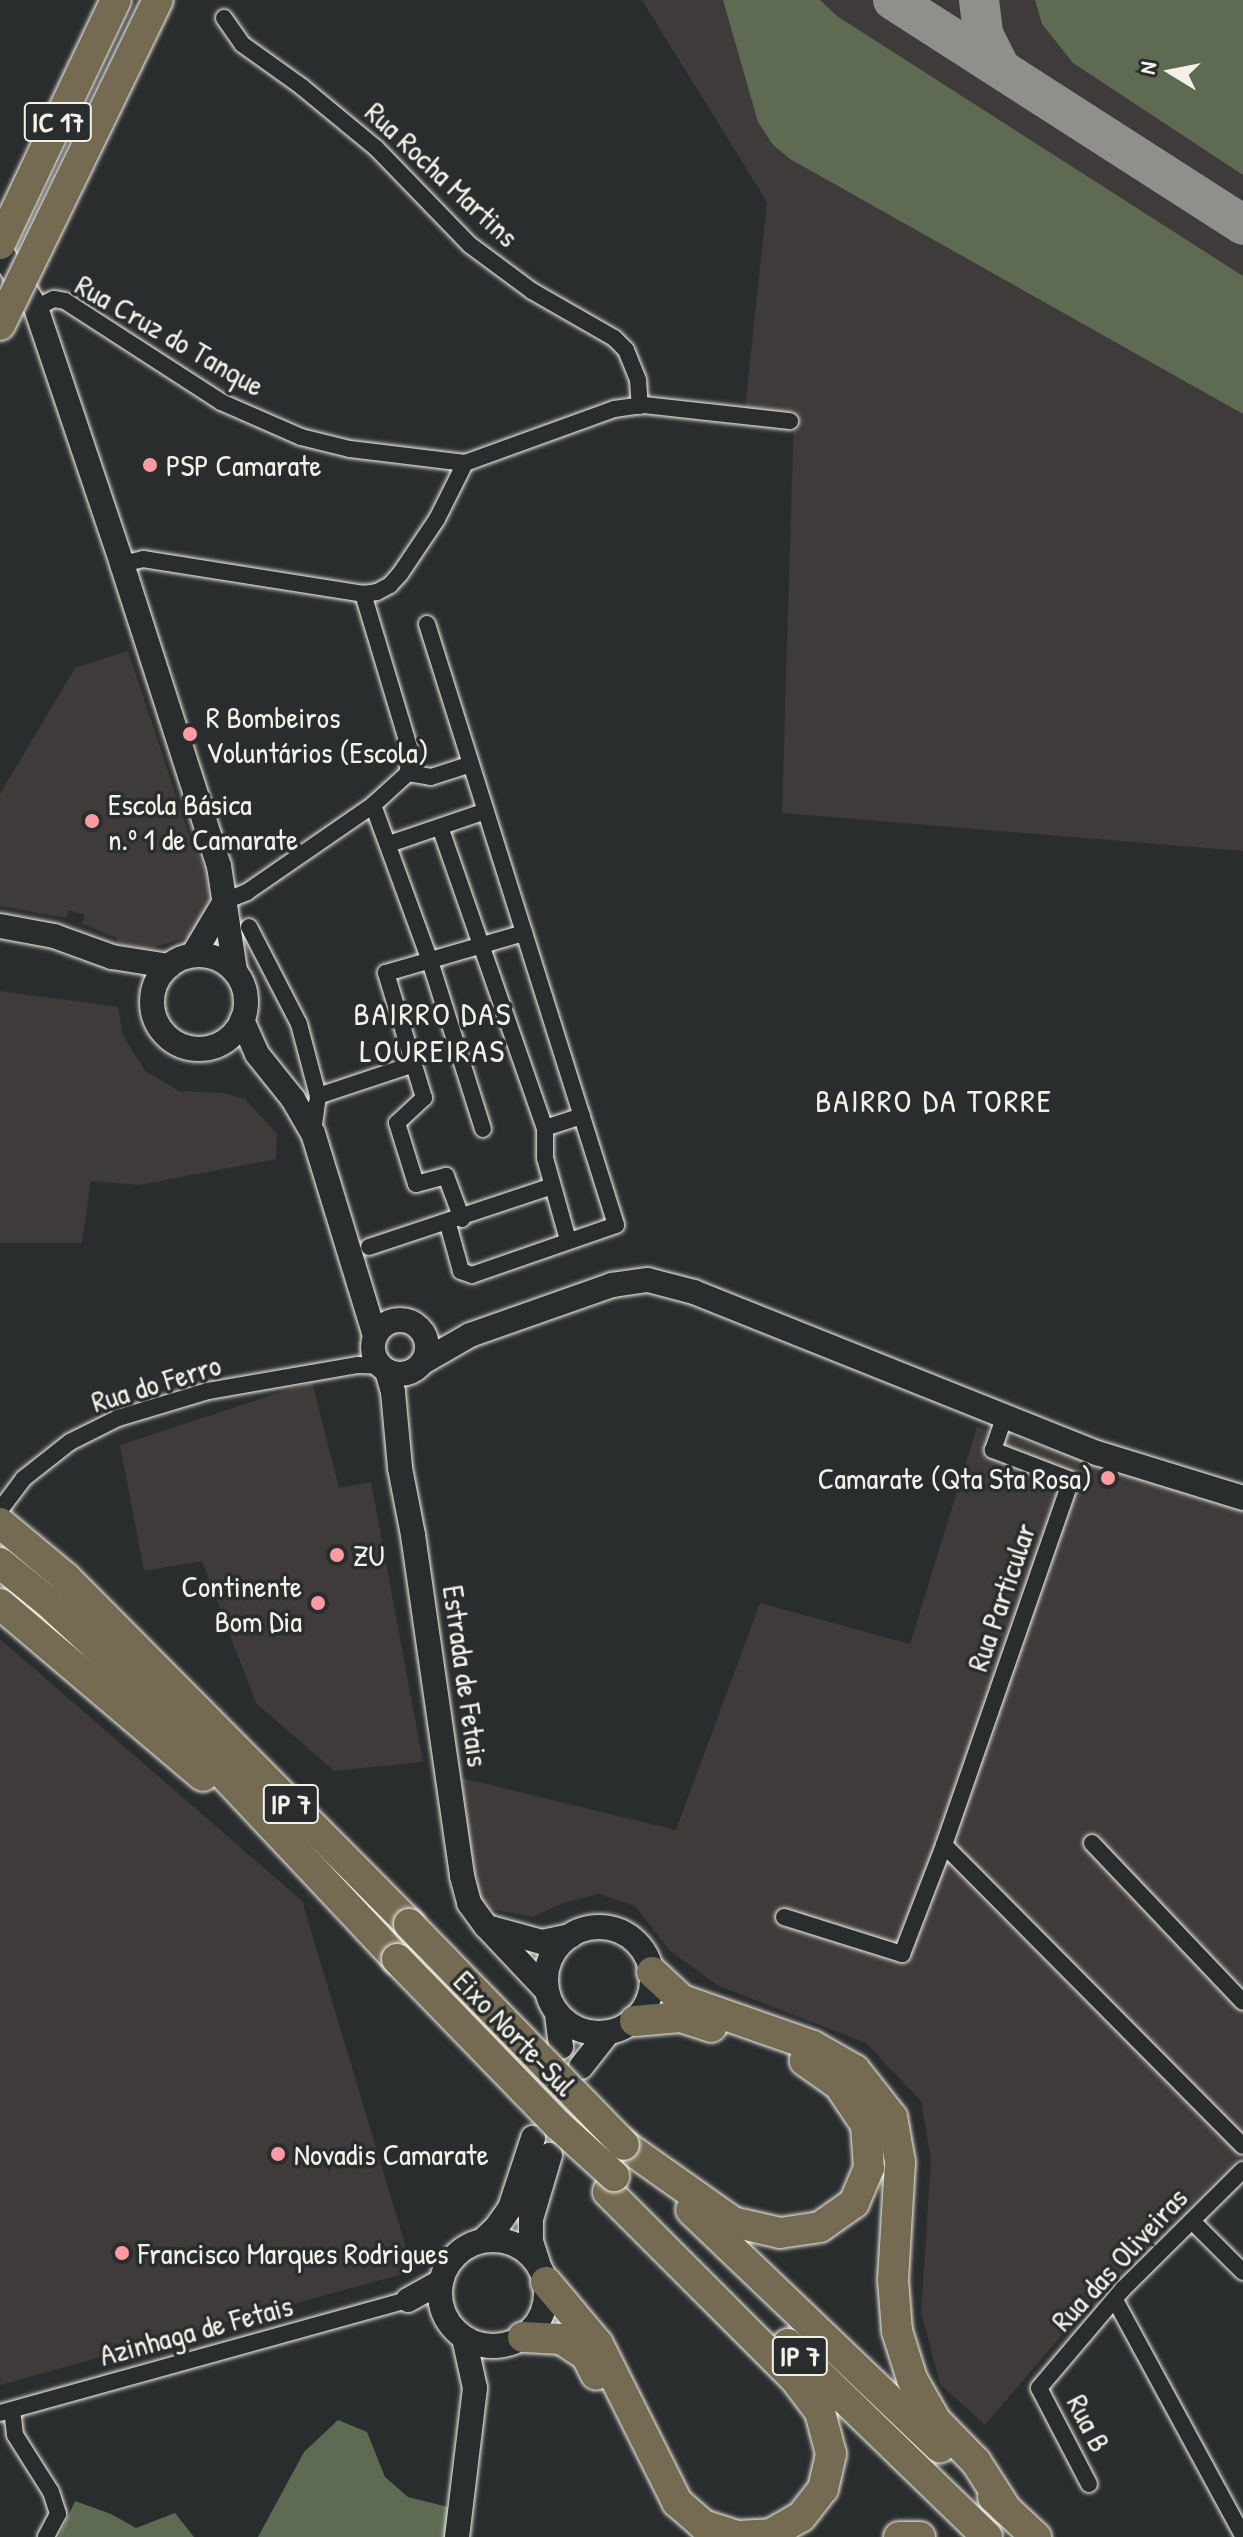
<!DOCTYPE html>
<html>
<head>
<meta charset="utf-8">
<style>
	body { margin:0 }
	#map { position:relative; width:1243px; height:2537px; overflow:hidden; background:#2a2d2e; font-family:"Patrick Hand",sans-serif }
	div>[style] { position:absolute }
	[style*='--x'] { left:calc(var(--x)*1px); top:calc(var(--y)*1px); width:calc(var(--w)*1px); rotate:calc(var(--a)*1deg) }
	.built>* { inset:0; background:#3e3b3a }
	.green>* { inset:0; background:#5e6a51 }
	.taxiway>* { height:40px; margin:-20px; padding:0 20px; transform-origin:20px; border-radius:20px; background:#8f8f8b }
	.roads { filter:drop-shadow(0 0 2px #f4f1e8) drop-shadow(0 0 2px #f4f1e8) }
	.street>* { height:16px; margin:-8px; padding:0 8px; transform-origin:8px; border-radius:8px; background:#2a2d2e }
	.secondary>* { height:24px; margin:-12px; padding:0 12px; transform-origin:12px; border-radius:12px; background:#2a2d2e }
	.secondary>.ring { margin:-12px; padding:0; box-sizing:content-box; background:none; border:24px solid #2a2d2e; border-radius:50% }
	.highway>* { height:30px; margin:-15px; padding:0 15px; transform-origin:15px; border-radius:15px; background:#746b52 }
	.bridges { filter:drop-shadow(0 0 2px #f4f1e8) drop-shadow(0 0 2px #f4f1e8) }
	.highway-bridge>* { height:30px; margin:-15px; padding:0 15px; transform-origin:15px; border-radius:15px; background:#746b52 }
	.dots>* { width:22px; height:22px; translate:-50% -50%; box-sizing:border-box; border:4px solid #2a2d2e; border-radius:50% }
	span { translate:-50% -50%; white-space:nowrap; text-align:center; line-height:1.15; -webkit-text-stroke:7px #2a2d2e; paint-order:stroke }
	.shield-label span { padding:2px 6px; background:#2a2d2e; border:2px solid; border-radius:6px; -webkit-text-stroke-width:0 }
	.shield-label { font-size:28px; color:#f4f1e8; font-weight:700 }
	.street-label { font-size:30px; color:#f4f1e8 }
	.poi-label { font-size:30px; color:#f4f1e8 }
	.left { translate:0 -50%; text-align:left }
	.right { translate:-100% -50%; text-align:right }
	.neighbourhood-label { font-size:32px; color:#f4f1e8; letter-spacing:2px }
	.north { position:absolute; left:1131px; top:32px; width:80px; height:80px; -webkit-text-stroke:6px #2a2d2e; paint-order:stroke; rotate:280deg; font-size:22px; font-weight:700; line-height:32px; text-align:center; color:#f4f1e8 }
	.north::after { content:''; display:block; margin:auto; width:28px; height:36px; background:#f4f1e8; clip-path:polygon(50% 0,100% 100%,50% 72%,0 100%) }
</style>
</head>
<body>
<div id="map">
	<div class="built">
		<i style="clip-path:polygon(642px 0,1243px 0,1243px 851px,782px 813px,794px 412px,745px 409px,767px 202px)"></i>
		<i style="clip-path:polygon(128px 651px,193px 847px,205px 868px,209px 899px,207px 914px,190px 936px,146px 950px,117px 943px,117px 938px,82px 924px,85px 915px,68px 910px,66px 918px,0 906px,0 794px,75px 668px)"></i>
		<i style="clip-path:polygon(0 991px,118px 1007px,123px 1035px,145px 1071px,179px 1091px,224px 1093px,245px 1099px,277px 1134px,276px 1159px,139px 1185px,91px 1181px,82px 1243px,0 1243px)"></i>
		<i style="clip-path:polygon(312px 1382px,339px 1488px,371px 1482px,423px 1762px,334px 1771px,256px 1703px,202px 1561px,144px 1571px,120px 1445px)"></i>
		<i style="clip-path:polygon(977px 1427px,1243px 1507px,1243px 2153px,1089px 2303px,985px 2425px,940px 2384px,921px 2312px,931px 2160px,921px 2101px,866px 2043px,719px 1986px,670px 1951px,635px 1906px,599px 1894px,565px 1902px,533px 1917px,485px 1908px,472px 1885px,462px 1778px,676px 1830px,760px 1603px,910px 1644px)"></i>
		<i style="clip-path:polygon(0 1639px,302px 1901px,413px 2271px,0 2385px)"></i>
	</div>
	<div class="green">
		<i style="clip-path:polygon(723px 0,820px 0,837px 16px,1243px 276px,1243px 414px,790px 159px,773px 145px,758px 122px)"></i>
		<i style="clip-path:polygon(1035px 0,1243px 0,1243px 175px,1073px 63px,1042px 24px)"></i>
		<i style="clip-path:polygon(338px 2420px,367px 2432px,385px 2477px,408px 2497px,448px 2507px,446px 2537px,258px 2537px,304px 2452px)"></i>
		<i style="clip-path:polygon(75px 2501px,111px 2514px,136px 2528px,175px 2513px,194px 2537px,59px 2537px)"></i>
	</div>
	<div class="taxiway">
		<i style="--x:893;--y:0;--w:416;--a:32.7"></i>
		<i style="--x:979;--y:0;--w:34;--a:83"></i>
		<i style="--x:983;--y:34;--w:38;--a:63"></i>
	</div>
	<div class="roads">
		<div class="street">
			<i style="--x:224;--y:18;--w:32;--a:55"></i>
			<i style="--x:242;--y:44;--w:74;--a:35.6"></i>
			<i style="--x:302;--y:87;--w:96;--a:39.5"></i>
			<i style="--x:376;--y:148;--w:135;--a:45.9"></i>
			<i style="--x:470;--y:245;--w:77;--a:36.6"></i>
			<i style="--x:532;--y:291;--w:95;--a:29.8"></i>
			<i style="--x:614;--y:338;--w:17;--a:45"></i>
			<i style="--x:626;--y:350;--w:32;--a:68"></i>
			<i style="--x:638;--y:380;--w:26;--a:86"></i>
			<i style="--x:36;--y:308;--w:20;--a:-27"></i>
			<i style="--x:54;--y:299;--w:11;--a:10"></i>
			<i style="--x:65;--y:301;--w:186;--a:32.9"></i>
			<i style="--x:221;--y:402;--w:87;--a:23.6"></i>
			<i style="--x:301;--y:437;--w:50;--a:13.8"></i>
			<i style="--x:350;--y:449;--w:116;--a:6.9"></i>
			<i style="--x:465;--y:463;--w:158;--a:-19.9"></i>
			<i style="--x:614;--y:409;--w:30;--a:-8"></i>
			<i style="--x:644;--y:405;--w:147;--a:6.3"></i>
			<i style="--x:122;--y:564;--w:22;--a:-13"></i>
			<i style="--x:143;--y:559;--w:223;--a:9"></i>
			<i style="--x:363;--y:594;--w:14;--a:-8"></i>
			<i style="--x:377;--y:592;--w:15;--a:-28"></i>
			<i style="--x:390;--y:585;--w:15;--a:-48"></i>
			<i style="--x:400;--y:574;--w:66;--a:-56.1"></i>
			<i style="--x:437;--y:519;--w:63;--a:-63.4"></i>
			<i style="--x:427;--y:624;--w:630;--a:72.54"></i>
			<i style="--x:616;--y:1225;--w:152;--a:160.9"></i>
			<i style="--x:472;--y:1275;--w:12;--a:-160"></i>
			<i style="--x:461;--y:1271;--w:49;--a:-105.5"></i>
			<i style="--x:408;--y:773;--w:23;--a:10"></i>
			<i style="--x:431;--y:777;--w:42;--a:-18"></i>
			<i style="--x:373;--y:805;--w:166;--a:69.9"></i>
			<i style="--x:430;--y:961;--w:176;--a:72.5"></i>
			<i style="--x:440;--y:827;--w:319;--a:70.8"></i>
			<i style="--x:545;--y:1128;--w:30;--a:90"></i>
			<i style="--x:545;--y:1158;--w:85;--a:74.3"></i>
			<i style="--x:389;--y:844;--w:102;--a:-18.8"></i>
			<i style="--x:225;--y:901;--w:24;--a:-22"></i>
			<i style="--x:247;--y:892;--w:153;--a:-34.6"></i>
			<i style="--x:373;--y:805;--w:47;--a:-42.4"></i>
			<i style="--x:408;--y:773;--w:26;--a:-88"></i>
			<i style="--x:409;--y:747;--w:160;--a:-106.7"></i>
			<i style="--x:249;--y:927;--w:109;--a:62.7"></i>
			<i style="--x:299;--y:1024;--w:74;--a:75.2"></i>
			<i style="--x:318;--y:1096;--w:37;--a:98"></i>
			<i style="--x:318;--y:1096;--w:101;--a:-18.4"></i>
			<i style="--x:545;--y:1128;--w:39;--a:-18"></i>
			<i style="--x:462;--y:1219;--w:46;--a:-110.4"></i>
			<i style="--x:446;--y:1176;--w:31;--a:165"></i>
			<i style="--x:416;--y:1184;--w:64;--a:-107.3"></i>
			<i style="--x:397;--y:1123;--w:37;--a:-43"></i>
			<i style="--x:424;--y:1098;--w:131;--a:-106.9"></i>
			<i style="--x:386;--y:973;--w:144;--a:-16.2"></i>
			<i style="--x:369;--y:1247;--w:193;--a:-18.4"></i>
			<i style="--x:0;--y:1510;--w:39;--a:-53"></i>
			<i style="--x:23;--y:1479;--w:60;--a:-38.2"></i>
			<i style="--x:70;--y:1442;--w:54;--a:-26.6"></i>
			<i style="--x:118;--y:1418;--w:94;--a:-16.7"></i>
			<i style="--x:208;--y:1391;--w:151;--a:-9.9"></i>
			<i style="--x:357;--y:1365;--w:24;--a:2"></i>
			<i style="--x:1092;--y:1843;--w:219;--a:46.5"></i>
			<i style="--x:944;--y:1845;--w:424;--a:45.2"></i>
			<i style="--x:784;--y:1917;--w:124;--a:17.4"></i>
			<i style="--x:902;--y:1954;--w:117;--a:-68.9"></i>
			<i style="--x:944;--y:1845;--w:386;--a:-70.8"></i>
			<i style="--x:1071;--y:1480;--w:84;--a:-159"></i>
			<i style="--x:993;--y:1450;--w:36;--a:-71"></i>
			<i style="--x:1192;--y:2221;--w:72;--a:45"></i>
			<i style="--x:1115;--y:2300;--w:268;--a:61.5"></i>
			<i style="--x:12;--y:2410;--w:25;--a:83"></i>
			<i style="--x:15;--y:2435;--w:67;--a:57.7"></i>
			<i style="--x:51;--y:2492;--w:23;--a:72"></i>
			<i style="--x:58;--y:2514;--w:26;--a:118"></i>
			<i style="--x:0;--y:2413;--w:423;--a:-15.5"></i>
			<i style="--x:1089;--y:2484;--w:108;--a:-117.5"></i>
			<i style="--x:1039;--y:2388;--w:130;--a:-49.7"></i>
			<i style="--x:1123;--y:2289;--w:169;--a:-44.8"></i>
		</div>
		<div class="secondary">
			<i style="--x:0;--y:250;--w:68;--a:58.2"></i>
			<i style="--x:36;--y:308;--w:270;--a:71.4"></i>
			<i style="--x:122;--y:564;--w:317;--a:72.2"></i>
			<i style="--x:219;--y:866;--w:106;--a:81.3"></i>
			<i style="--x:0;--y:926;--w:55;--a:10.5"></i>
			<i style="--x:54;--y:936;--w:62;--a:19.9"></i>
			<i style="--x:112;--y:957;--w:58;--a:9"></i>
			<i style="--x:193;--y:955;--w:63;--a:-59.3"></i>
			<i class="ring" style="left:152px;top:955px;width:70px;height:70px"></i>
			<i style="--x:242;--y:1020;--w:37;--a:66"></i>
			<i style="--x:257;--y:1054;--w:58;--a:51.3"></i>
			<i style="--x:293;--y:1099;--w:39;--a:60"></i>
			<i style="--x:313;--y:1133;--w:212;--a:73"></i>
			<i class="ring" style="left:373px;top:1320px;width:30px;height:30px"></i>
			<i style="--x:423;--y:1362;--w:54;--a:-29.9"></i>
			<i style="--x:470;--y:1335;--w:151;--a:-19.4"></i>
			<i style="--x:612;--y:1285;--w:36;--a:-8"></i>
			<i style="--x:648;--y:1280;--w:48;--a:14.6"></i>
			<i style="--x:694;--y:1292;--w:434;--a:21.8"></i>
			<i style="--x:1097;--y:1453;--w:153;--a:17.1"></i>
			<i style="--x:387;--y:1371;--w:22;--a:74"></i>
			<i style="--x:393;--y:1392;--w:76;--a:84.7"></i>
			<i style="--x:400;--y:1468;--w:68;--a:79"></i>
			<i style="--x:413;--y:1535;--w:345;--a:81.8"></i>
			<i style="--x:462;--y:1876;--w:28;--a:75"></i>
			<i style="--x:469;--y:1903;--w:29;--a:54"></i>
			<i style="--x:486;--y:1926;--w:89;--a:46.8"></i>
			<i class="ring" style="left:546px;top:1927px;width:82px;height:82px"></i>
			<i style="--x:491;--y:1928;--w:53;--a:15.4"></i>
			<i style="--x:542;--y:1942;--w:29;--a:-12"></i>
			<i style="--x:557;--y:2014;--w:33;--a:83"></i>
			<i style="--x:581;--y:2067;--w:42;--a:-51.8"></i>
			<i style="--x:483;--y:2240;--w:18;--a:-43"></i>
			<i style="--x:496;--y:2228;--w:24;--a:-55"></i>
			<i style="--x:510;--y:2208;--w:74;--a:-71.8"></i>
			<i class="ring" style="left:440px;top:2240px;width:82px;height:82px"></i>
			<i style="--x:538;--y:2263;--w:22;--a:-108"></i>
			<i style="--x:531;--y:2242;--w:23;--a:-90"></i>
			<i style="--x:531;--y:2219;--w:67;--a:-73.5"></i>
			<i style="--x:408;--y:2300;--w:38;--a:-29"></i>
			<i style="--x:457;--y:2537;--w:150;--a:-83.1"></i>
			<i style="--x:475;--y:2388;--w:51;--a:-102.4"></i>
		</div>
		<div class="highway">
			<i style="--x:0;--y:244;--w:270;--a:-64.6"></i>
			<i style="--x:0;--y:1523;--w:86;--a:39.8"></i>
			<i style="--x:66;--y:1578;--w:487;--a:45.2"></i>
			<i style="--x:0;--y:1563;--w:60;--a:39"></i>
			<i style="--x:47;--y:1601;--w:139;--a:42.7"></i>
			<i style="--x:149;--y:1695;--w:362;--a:46.8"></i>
			<i style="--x:0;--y:1604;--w:266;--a:40.3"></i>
			<i style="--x:652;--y:1972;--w:41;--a:43"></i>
			<i style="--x:682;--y:2000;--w:139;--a:19.3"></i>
			<i style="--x:813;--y:2046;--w:48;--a:29.7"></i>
			<i style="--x:855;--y:2070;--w:60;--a:51.8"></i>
			<i style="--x:892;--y:2117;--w:46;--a:79.9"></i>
			<i style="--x:900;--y:2162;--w:118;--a:93.4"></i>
			<i style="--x:893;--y:2280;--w:51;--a:85.5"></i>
			<i style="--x:897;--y:2331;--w:50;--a:72.6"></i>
			<i style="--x:912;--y:2379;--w:48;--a:60.3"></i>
			<i style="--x:936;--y:2421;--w:57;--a:45.7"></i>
			<i style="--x:976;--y:2462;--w:56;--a:57.4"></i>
			<i style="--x:635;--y:2021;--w:46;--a:-5"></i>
			<i style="--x:681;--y:2017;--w:32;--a:18"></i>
			<i style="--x:624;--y:2145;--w:133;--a:35.2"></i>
			<i style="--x:733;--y:2222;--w:48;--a:13.2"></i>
			<i style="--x:780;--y:2233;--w:40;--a:-8.5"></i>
			<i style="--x:820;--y:2227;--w:42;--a:-35.2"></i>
			<i style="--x:854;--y:2203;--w:38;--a:-67"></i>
			<i style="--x:869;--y:2168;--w:43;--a:-94"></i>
			<i style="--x:866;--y:2125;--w:48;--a:-124"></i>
			<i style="--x:839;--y:2085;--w:42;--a:-144.8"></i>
			<i style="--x:691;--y:2210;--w:344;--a:43.7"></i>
			<i style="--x:546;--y:2282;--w:81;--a:50"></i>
			<i style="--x:598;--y:2344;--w:177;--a:63.4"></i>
			<i style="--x:677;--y:2502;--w:35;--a:41"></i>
			<i style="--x:703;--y:2525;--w:36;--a:18"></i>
			<i style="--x:737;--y:2536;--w:34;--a:-3"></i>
			<i style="--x:771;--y:2534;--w:34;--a:-30"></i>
			<i style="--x:801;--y:2517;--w:36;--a:-52"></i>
			<i style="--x:823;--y:2489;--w:36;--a:-77"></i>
			<i style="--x:831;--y:2454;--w:43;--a:-104.7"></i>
			<i style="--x:820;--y:2412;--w:40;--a:-127"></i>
			<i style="--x:796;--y:2380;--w:266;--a:-135"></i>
			<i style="--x:523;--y:2337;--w:38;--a:3"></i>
			<i style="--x:561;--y:2339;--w:30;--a:33"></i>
			<i style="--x:586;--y:2355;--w:22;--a:63"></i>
			<i style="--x:788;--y:2344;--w:277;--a:44.1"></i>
			<i style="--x:993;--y:2497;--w:59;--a:42.9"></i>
			<i style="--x:899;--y:2537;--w:21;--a:0"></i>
		</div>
	</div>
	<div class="bridges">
		<div class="highway-bridge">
			<i style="--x:0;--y:325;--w:361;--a:-64.1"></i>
			<i style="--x:409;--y:1924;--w:308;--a:45.8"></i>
			<i style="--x:397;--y:1959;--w:231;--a:45.9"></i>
			<i style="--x:558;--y:2125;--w:76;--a:42.3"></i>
		</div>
	</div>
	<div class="dots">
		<i style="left:150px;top:465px;background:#ff9aa2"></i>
		<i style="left:190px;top:734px;background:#ff9aa2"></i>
		<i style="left:92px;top:821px;background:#ff9aa2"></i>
		<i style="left:1108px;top:1478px;background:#ff9aa2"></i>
		<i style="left:337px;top:1555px;background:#ff9aa2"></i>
		<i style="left:318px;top:1603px;background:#ff9aa2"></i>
		<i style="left:278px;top:2154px;background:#ff9aa2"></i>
		<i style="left:122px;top:2253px;background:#ff9aa2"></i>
	</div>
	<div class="shield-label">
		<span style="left:58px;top:122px">IC 17</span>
		<span style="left:291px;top:1804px">IP 7</span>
		<span style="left:800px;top:2356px">IP 7</span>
	</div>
	<div class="street-label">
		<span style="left:442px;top:174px;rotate:43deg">Rua Rocha Martins</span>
		<span style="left:170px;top:335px;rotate:30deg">Rua Cruz do Tanque</span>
		<span style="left:156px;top:1383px;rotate:-17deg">Rua do Ferro</span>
		<span style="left:1001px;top:1597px;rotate:-71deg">Rua Particular</span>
		<span style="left:466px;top:1676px;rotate:82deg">Estrada de Fetais</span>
		<span style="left:515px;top:2033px;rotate:46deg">Eixo Norte-Sul</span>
		<span style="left:1119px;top:2259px;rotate:-47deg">Rua das Oliveiras</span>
		<span style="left:196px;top:2330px;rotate:-15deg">Azinhaga de Fetais</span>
		<span style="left:1089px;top:2423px;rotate:63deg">Rua B</span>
	</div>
	<div class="poi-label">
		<span class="left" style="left:166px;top:465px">PSP Camarate</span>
		<span class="left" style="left:206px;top:734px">R Bombeiros<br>Voluntários (Escola)</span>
		<span class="left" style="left:108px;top:821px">Escola Básica<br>n.º 1 de Camarate</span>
		<span class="right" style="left:1092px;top:1478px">Camarate (Qta Sta Rosa)</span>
		<span class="left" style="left:353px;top:1555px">ZU</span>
		<span class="right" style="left:302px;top:1603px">Continente<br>Bom Dia</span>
		<span class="left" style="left:294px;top:2154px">Novadis Camarate</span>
		<span class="left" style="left:138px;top:2253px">Francisco Marques Rodrigues</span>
	</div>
	<div class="neighbourhood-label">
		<span style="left:433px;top:1033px">BAIRRO DAS<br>LOUREIRAS</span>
		<span style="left:934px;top:1101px">BAIRRO DA TORRE</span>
	</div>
	<div class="north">N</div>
</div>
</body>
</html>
